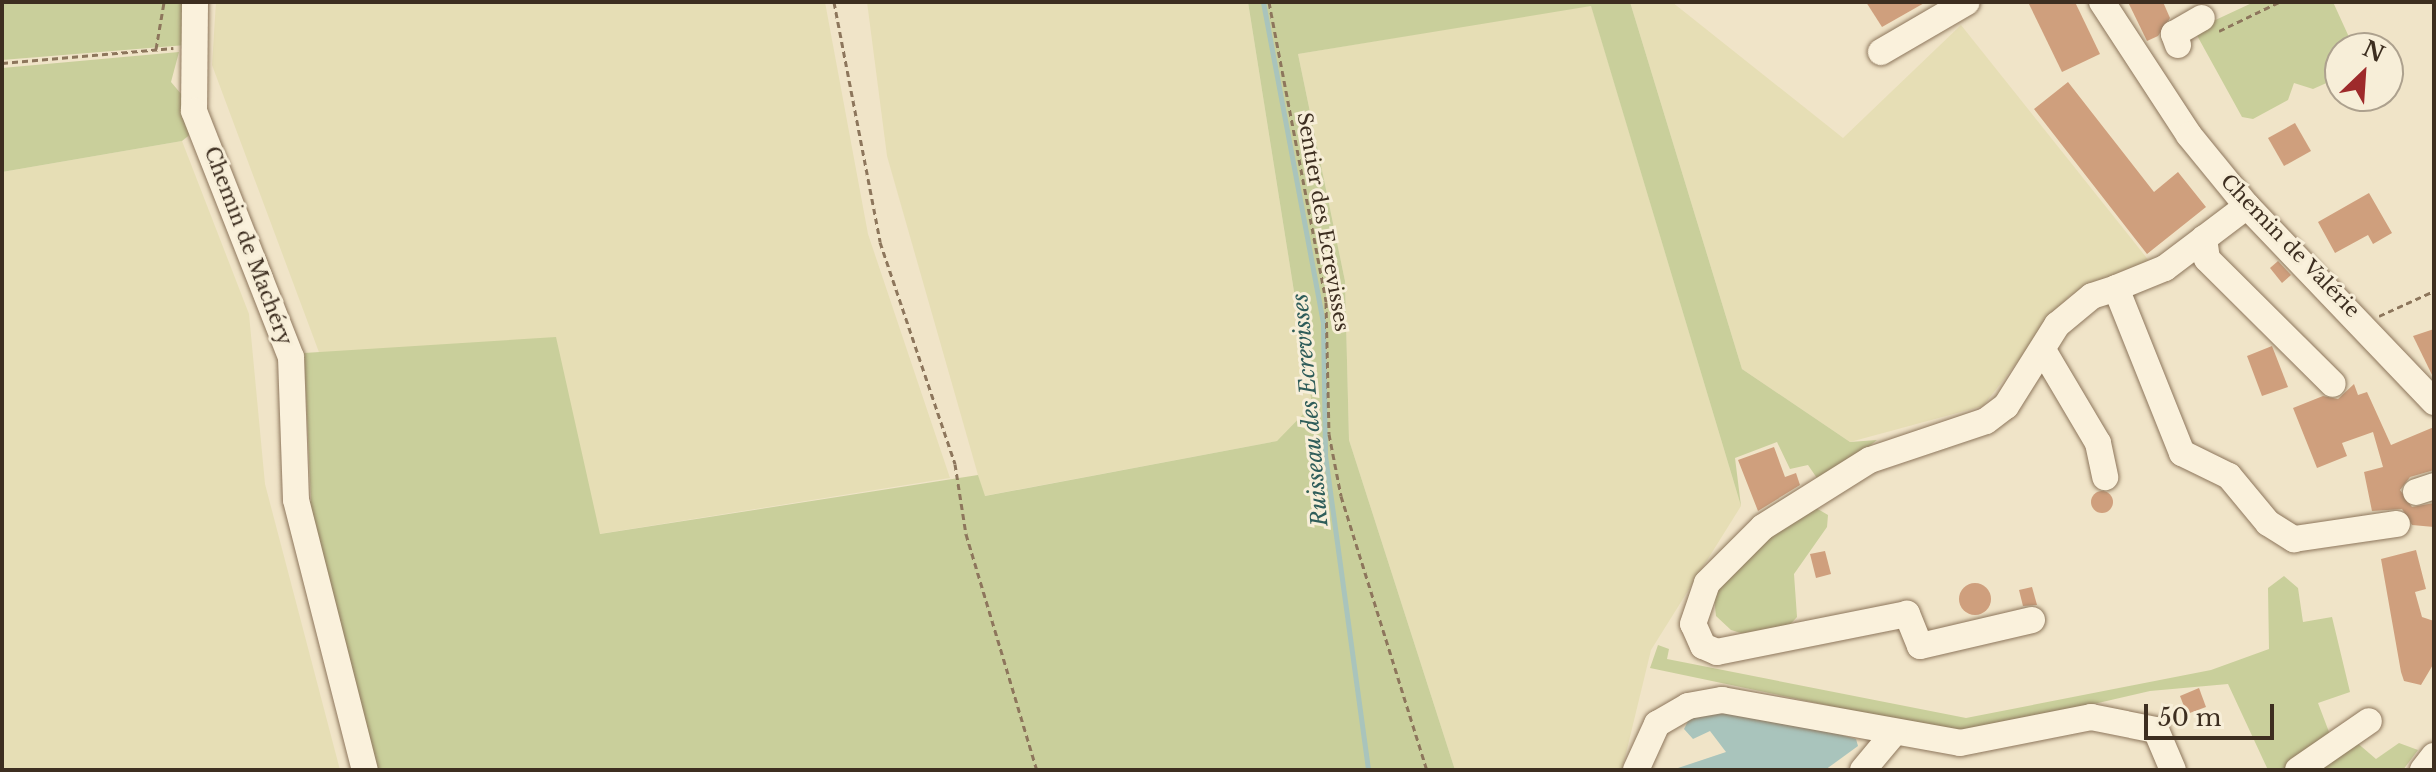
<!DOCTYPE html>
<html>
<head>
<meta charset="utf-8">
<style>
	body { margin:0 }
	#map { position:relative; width:2436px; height:772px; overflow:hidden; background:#f0e4c8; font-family:"Libre Baskerville",serif }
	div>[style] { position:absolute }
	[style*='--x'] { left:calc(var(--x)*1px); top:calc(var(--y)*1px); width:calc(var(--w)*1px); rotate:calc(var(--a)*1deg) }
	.farmland>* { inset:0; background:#e6deb5 }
	.green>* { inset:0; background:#c9cf9b }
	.water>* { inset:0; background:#a9c4bc }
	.stream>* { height:5px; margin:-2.5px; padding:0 2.5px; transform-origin:2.5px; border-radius:2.5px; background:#a9c4bc }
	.building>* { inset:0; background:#cf9f7d }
	.round { border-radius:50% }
	.path>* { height:3px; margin-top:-1.5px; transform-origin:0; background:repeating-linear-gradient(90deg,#8d765c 0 6px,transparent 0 10px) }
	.roads { filter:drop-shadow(0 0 2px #8d765c) drop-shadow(0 0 2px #8d765c) }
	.minor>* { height:26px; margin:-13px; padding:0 13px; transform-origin:13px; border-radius:13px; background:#faf1dc }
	span { translate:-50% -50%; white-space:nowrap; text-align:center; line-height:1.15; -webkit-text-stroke:6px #f7eed8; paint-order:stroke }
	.street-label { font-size:20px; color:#3d2e20 }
	.water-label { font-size:22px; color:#2f5d5a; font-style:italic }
	.frame { position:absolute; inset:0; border:4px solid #3d2e20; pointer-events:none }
	.north { position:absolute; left:2324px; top:32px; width:80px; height:80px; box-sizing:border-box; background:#f7eed8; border:2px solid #ada18e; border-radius:50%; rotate:25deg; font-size:22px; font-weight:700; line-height:32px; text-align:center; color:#3d2e20 }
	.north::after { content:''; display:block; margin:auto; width:28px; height:36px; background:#9e2a2b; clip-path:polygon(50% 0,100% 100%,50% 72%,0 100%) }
	.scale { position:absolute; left:2144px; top:704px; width:130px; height:36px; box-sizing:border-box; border:4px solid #3d2e20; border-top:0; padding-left:10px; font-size:24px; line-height:28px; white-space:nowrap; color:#3d2e20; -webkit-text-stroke:6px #f7eed8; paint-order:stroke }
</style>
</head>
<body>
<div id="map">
	<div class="farmland">
		<i style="clip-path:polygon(216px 2px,825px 2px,868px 234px,950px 478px,599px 534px,555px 338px,320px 355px,212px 65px)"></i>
		<i style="clip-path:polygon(867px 2px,1248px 2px,1312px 405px,1300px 424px,1277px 441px,984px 496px,887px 156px)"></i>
		<i style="clip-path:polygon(1630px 2px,1672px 2px,1843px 138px,1961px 25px,2150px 262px,2069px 296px,1983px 406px,1850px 442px,1742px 369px)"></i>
		<i style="clip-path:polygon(1591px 5px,1741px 506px,1651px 650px,1622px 770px,1455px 770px,1349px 440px,1345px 281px,1298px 54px)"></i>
		<i style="clip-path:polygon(182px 141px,249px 314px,265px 484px,340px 770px,2px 770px,2px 172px)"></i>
	</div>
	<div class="green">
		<i style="clip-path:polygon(2px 2px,191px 2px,186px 45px,2px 60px)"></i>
		<i style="clip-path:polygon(1248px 2px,1630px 2px,1742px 369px,1850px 442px,1877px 440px,1821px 484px,1808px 465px,1790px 469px,1777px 442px,1735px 458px,1741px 506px,1591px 6px,1298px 54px,1345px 281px,1349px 440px,1455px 770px,370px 770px,301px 504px,311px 501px,304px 353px,556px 337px,600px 534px,978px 475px,985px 496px,1277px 441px,1312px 405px)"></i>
		<i style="clip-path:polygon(2254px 2px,2333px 2px,2354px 48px,2340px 48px,2340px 77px,2313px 89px,2294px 83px,2288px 100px,2253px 119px,2242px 117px,2194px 30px)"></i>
		<i style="clip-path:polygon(179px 52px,171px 82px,182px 95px,192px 133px,182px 141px,2px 172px,2px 68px)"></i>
		<i style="clip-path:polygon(1816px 508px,1828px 515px,1827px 527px,1794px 574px,1797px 617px,1784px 631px,1754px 637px,1731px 630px,1716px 616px,1713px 588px,1732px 562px)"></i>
		<i style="clip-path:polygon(2284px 576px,2298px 588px,2303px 622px,2332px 617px,2350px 692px,2318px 703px,2337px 753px,2355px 741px,2376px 759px,2399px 743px,2418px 750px,2403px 770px,2268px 770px,2228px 684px,2150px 691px,1964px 734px,1650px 668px,1658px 645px,1669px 649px,1667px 659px,1966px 718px,2211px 670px,2269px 649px,2268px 588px)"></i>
	</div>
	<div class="water">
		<i style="clip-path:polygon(1713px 710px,1828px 731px,1856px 739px,1858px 746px,1825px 770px,1672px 770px,1726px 752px,1710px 731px,1693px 739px,1684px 729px,1690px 717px)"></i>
	</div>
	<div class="stream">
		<i style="--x:1263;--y:2;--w:327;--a:79.4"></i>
		<i style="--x:1323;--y:323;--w:132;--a:89.1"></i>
		<i style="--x:1325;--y:455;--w:318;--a:82.2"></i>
	</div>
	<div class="building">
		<i style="clip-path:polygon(1866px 2px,1926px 2px,1882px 27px)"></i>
		<i style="clip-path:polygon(2028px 2px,2075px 2px,2100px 54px,2062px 72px)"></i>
		<i style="clip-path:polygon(2128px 2px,2163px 2px,2170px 18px,2158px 36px,2147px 41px)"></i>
		<i style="clip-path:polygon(2068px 82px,2154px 192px,2178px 172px,2206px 207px,2147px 254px,2034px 109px)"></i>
		<i style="clip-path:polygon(2295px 123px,2311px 151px,2284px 166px,2268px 138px)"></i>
		<i style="clip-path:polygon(2369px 193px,2392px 233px,2373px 244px,2368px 235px,2335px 253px,2318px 222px)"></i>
		<i style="clip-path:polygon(2278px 261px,2291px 275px,2282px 283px,2270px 268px)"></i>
		<i style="clip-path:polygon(2434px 329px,2434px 379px,2413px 336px)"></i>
		<i style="clip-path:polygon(2272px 346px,2288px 387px,2262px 396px,2247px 356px)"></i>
		<i style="clip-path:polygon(2354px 384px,2358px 395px,2367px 392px,2391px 445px,2434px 427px,2434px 470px,2410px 477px,2400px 490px,2412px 507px,2434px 503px,2434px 527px,2412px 525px,2402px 509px,2372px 511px,2364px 472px,2383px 467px,2373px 432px,2342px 443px,2347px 456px,2317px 468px,2293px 408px,2323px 396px,2338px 399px)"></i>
		<i style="clip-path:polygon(1774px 447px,1785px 477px,1796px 473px,1800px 485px,1758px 511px,1738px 460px)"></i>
		<i class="round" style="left:2091px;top:491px;width:22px;height:22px"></i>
		<i style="clip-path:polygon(2416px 550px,2426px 589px,2415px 592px,2422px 617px,2434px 621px,2434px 663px,2421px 685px,2404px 681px,2401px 672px,2381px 559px)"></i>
		<i style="clip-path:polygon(1825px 551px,1831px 574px,1816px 578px,1810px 554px)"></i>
		<i class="round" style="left:1959px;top:583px;width:32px;height:32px"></i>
		<i style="clip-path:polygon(2032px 587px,2037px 605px,2023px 606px,2019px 590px)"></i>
		<i style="clip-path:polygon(2199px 688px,2206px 707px,2187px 714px,2180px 696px)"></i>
	</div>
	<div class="path">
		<i style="--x:834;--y:2;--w:244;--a:79.1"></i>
		<i style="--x:880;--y:242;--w:234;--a:71.3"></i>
		<i style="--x:955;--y:464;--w:71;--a:81.1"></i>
		<i style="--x:966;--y:534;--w:246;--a:73.3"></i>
		<i style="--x:1269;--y:2;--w:305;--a:79.2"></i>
		<i style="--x:1326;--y:302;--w:132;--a:88.7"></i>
		<i style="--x:1329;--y:434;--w:63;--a:79"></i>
		<i style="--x:1341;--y:496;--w:287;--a:72.6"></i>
		<i style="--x:2219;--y:31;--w:67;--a:-25.8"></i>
		<i style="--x:156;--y:49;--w:48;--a:-80.3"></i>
		<i style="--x:2;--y:63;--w:172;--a:-5"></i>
		<i style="--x:2379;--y:316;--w:60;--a:-24.4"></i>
	</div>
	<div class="roads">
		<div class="minor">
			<i style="--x:195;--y:2;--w:109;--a:90.5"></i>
			<i style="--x:194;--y:111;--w:264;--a:68.5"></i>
			<i style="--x:291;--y:357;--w:143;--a:88"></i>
			<i style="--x:296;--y:500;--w:279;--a:75.7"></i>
			<i style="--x:2102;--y:2;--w:159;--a:56.8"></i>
			<i style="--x:2189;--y:135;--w:92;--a:50.8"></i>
			<i style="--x:2247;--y:206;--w:271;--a:46.3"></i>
			<i style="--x:2178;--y:45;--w:12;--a:-110"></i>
			<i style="--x:2174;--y:34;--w:32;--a:-30"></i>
			<i style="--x:1881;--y:52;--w:99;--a:-30.2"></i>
			<i style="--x:2247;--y:206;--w:103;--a:142.9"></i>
			<i style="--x:2165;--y:268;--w:53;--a:157.8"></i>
			<i style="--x:2116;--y:288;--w:178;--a:68.2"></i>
			<i style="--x:2182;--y:453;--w:52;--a:26.1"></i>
			<i style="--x:2229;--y:476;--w:61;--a:50.3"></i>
			<i style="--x:2268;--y:523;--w:31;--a:32"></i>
			<i style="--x:2294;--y:539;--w:104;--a:-8.3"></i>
			<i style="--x:2204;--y:238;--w:21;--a:82"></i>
			<i style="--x:2207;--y:259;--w:177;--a:44.8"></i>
			<i style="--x:2043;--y:350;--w:108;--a:59.4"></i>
			<i style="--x:2098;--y:443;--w:35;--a:78"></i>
			<i style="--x:2416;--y:492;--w:19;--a:-18"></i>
			<i style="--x:2032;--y:620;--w:115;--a:166.9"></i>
			<i style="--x:1920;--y:646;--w:35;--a:-112"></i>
			<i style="--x:1907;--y:614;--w:194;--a:168.7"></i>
			<i style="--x:1717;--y:652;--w:15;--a:-157"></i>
			<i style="--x:1703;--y:646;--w:24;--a:-114"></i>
			<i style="--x:1693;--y:624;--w:43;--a:-71.1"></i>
			<i style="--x:1707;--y:583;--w:79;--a:-45"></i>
			<i style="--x:1763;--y:527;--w:126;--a:-32.1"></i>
			<i style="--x:1870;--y:460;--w:122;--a:-18.6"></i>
			<i style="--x:1986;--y:421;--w:25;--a:-37"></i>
			<i style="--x:2006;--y:406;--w:96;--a:-57.8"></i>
			<i style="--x:2057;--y:325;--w:45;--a:-39.6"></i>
			<i style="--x:2092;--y:296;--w:25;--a:-18"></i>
			<i style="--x:1636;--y:770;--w:51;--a:-65.5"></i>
			<i style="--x:1657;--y:724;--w:36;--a:-30"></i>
			<i style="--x:1688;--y:706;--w:35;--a:-10"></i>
			<i style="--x:1722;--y:700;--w:242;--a:10.2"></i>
			<i style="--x:1960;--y:743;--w:134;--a:-11.2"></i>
			<i style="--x:2091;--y:717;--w:66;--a:11.3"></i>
			<i style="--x:2156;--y:730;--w:43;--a:67"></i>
			<i style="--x:1863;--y:770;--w:48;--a:-50"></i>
			<i style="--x:2298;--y:770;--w:86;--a:-34.6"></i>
			<i style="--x:2423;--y:770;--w:18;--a:-52"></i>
		</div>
	</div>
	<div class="street-label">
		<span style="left:1323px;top:222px;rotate:80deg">Sentier des Ecrevisses</span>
		<span style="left:248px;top:246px;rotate:69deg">Chemin de Machéry</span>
		<span style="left:2290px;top:246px;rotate:46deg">Chemin de Valérie</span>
	</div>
	<div class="water-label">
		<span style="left:1310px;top:410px;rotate:-95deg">Ruisseau des Ecrevisses</span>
	</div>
	<div class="frame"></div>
	<div class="north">N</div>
	<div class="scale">50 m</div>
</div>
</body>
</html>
